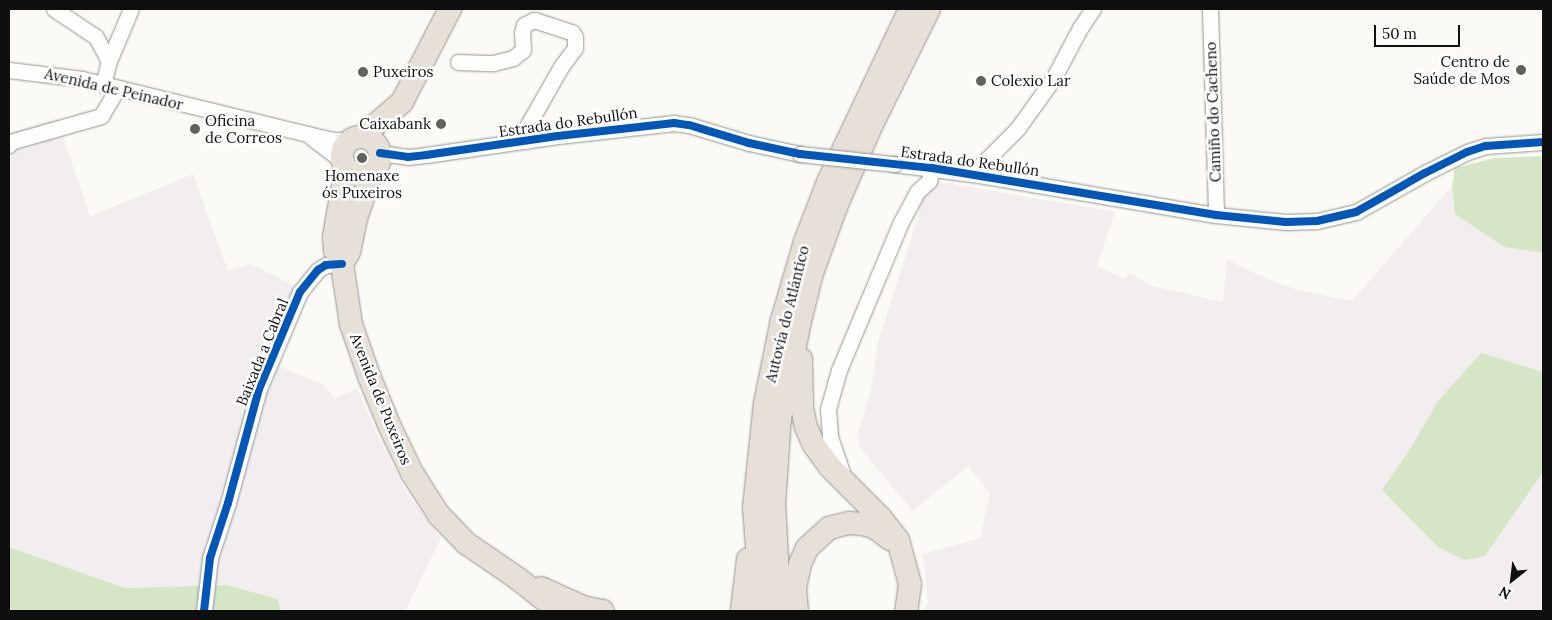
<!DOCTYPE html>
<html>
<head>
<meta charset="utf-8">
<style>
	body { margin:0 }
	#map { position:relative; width:1552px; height:620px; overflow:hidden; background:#fbfaf4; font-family:Lora,serif }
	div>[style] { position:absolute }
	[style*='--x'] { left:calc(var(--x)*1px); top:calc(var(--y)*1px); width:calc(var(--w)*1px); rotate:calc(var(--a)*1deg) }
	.industrial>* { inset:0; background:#f2eef0 }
	.forest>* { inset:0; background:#d4e6c5 }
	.roads { filter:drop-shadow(0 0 1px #959492) drop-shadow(0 0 1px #959492) }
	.minor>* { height:15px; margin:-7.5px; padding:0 7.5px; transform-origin:7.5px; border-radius:7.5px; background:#fefefd }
	.highway>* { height:22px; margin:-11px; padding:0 11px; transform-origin:11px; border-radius:11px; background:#e7e0d7 }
	.highway>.ring { margin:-11px; padding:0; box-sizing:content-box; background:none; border:22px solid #e7e0d7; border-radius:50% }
	.bridges { filter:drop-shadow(0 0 1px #959492) drop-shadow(0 0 1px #959492) }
	.minor-bridge>* { height:15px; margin:-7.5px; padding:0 7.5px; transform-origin:7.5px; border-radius:7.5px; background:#fefefd }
	.cycleway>* { height:8px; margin:-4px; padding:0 4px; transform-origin:4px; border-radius:4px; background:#0057b8 }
	.dots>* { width:14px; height:14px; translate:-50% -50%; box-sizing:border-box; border:2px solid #fff; border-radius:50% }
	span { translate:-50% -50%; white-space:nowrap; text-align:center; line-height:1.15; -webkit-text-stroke:5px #fff; paint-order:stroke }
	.poi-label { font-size:15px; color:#0e0e0e }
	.right { translate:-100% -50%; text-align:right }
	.left { translate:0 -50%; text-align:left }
	.street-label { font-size:15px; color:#0e0e0e }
	.frame { position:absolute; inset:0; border:10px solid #0e0e0e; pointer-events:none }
	.north { position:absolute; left:1487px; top:555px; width:50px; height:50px; -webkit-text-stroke:4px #fff; paint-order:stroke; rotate:209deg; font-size:14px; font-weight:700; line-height:20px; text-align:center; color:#0e0e0e }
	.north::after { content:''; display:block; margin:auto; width:18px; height:22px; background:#0e0e0e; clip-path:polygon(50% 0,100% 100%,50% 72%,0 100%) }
	.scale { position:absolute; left:1374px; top:25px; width:86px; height:22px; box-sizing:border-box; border:2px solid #0e0e0e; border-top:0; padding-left:6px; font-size:15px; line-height:18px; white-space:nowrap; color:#0e0e0e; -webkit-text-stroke:4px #fff; paint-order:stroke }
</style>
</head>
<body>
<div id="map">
	<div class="industrial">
		<i style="clip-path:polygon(57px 119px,90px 216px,193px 174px,228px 271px,251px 264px,295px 286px,257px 357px,323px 384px,335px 399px,357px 388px,379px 439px,408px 495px,441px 538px,405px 611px,281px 611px,277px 599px,227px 585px,125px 588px,9px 547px,9px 133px)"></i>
		<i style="clip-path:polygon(924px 179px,1115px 212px,1097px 266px,1124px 279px,1130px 273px,1153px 286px,1223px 302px,1227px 259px,1247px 270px,1297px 290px,1352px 301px,1452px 186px,1455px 214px,1504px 247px,1543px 253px,1543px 611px,923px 611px,928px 603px,923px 554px,980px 538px,990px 493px,968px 466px,913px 511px,860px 448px,858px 432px,871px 390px,878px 342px,918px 217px)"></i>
	</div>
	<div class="forest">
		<i style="clip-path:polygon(1543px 156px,1543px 253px,1504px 247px,1455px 214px,1452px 186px,1455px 168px,1495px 158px)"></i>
		<i style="clip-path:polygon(1481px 353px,1543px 372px,1543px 472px,1485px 556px,1464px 560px,1438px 547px,1382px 490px,1412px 446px,1438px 401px)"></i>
		<i style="clip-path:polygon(9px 547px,125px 588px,227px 585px,278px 599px,281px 611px,9px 611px)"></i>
	</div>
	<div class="roads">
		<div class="minor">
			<i style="--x:54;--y:9;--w:50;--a:33.7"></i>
			<i style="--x:96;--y:37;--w:27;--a:62"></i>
			<i style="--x:1210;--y:9;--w:206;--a:88.3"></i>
			<i style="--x:458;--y:62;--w:35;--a:2"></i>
			<i style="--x:493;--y:63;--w:21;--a:-14"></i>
			<i style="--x:513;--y:58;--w:13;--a:-39"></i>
			<i style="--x:523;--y:50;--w:17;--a:-93"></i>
			<i style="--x:522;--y:33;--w:8;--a:-76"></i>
			<i style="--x:524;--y:25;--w:11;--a:-27"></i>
			<i style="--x:534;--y:20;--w:40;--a:18"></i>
			<i style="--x:572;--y:32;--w:6;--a:59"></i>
			<i style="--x:575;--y:37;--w:11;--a:90"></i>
			<i style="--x:575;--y:48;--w:21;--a:127"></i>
			<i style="--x:562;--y:65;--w:73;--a:119.7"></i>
			<i style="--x:526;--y:128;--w:13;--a:90"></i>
			<i style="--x:9;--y:70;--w:74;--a:7"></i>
			<i style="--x:82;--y:79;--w:232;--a:13.7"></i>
			<i style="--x:307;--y:134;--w:26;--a:13"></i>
			<i style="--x:332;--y:140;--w:19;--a:0"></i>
			<i style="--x:103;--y:85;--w:25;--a:-76"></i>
			<i style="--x:109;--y:61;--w:56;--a:-67.1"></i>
			<i style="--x:312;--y:138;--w:39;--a:37"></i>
			<i style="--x:9;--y:145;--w:3;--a:-72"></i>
			<i style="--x:10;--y:142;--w:95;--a:-15.9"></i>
			<i style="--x:101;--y:116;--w:33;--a:-59"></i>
			<i style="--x:380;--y:153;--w:28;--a:8"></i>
			<i style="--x:408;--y:157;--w:18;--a:-6"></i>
			<i style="--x:426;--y:155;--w:133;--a:-8.2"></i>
			<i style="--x:558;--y:136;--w:117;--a:-6.4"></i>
			<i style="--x:674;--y:123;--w:15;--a:8"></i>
			<i style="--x:689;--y:125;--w:63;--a:16.7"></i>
			<i style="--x:749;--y:143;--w:52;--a:12.2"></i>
			<i style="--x:894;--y:164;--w:86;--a:7.4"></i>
			<i style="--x:979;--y:175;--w:240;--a:9.6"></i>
			<i style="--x:1216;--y:215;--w:70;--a:5.7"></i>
			<i style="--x:1286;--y:222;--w:31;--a:-2"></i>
			<i style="--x:1317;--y:221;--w:40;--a:-13"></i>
			<i style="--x:1356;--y:212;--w:79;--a:-29.5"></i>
			<i style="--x:1425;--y:173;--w:47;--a:-26.6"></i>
			<i style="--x:1467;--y:152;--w:20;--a:-18"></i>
			<i style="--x:1486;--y:146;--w:57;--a:-4"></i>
			<i style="--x:979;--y:175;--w:11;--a:-75"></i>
			<i style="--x:982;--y:164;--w:51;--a:-45"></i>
			<i style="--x:1018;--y:128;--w:60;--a:-54.5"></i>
			<i style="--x:1053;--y:79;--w:58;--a:-62.1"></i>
			<i style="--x:1080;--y:28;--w:23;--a:-56"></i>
			<i style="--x:842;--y:472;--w:37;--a:-109"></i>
			<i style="--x:830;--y:437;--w:28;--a:-94"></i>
			<i style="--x:828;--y:409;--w:41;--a:-74.2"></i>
			<i style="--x:839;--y:370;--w:158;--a:-67.3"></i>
			<i style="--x:900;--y:224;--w:36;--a:-62"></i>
			<i style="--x:917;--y:192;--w:16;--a:-43"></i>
			<i style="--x:929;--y:181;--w:13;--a:-77"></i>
			<i style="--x:204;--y:611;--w:53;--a:-83.5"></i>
			<i style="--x:210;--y:558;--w:58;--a:-71.9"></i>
			<i style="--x:228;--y:503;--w:118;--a:-74.8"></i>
			<i style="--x:259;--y:389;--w:105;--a:-67.1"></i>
			<i style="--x:300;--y:292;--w:28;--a:-51"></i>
			<i style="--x:318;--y:270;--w:9;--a:-32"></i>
			<i style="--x:326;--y:265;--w:16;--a:-4"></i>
		</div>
		<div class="highway">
			<i style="--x:361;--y:137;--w:54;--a:-40.5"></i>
			<i style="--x:402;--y:102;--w:105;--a:-62.7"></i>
			<i class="ring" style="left:342px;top:137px;width:16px;height:16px"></i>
			<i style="--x:346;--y:168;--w:70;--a:99.9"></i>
			<i style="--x:334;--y:237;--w:13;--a:86"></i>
			<i style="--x:335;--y:250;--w:16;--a:63"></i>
			<i style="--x:342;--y:264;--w:61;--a:81.5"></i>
			<i style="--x:351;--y:324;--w:55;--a:70.9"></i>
			<i style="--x:369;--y:376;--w:55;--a:67.6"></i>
			<i style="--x:390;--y:427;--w:51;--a:64.4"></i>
			<i style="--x:412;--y:473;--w:50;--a:57.3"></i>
			<i style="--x:439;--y:515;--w:39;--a:46"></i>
			<i style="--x:466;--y:543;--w:62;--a:34.5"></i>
			<i style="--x:517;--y:578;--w:53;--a:38.2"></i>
			<i style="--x:342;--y:264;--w:14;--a:-60"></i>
			<i style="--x:349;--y:252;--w:35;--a:-78"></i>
			<i style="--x:356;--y:218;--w:49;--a:-70.8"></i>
			<i style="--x:801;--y:359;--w:49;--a:88.8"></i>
			<i style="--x:802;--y:408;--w:19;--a:78"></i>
			<i style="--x:806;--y:427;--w:20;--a:66"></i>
			<i style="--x:814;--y:445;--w:27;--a:54"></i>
			<i style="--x:830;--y:467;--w:71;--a:45"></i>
			<i style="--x:880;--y:517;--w:29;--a:52"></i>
			<i style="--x:898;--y:540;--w:46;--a:74.7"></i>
			<i style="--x:910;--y:584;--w:27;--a:98"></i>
			<i style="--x:541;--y:588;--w:46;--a:24.3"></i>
			<i style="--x:587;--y:608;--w:16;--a:11"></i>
			<i style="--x:742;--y:611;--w:52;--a:-83.4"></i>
			<i style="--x:762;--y:611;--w:103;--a:-94.4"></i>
			<i style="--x:754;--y:508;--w:105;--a:-84"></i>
			<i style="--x:765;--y:404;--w:86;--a:-78.6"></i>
			<i style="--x:782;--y:320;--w:81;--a:-73.6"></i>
			<i style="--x:805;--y:242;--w:64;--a:-69"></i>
			<i style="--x:828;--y:182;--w:191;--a:-64.6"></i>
			<i style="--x:780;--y:611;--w:106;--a:-93.2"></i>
			<i style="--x:774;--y:505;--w:87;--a:-86.1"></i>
			<i style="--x:780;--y:418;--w:99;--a:-78.3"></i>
			<i style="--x:800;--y:321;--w:49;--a:-76"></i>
			<i style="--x:812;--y:273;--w:70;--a:-70"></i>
			<i style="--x:836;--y:207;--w:90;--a:-66.6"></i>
			<i style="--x:872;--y:124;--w:128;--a:-63.6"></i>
			<i style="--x:797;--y:611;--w:23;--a:-95"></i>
			<i style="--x:795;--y:588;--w:25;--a:-78"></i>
			<i style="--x:800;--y:564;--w:17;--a:-66"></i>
			<i style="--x:807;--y:548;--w:30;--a:-42"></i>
			<i style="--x:829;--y:528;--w:21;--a:-14"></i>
			<i style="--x:849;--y:523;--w:14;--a:4"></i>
			<i style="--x:863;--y:524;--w:11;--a:15"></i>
			<i style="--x:874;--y:527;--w:20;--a:37"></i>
		</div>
	</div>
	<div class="bridges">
		<div class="minor-bridge">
			<i style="--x:800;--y:154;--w:95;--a:6.1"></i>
		</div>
	</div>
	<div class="cycleway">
		<i style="--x:380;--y:153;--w:28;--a:8"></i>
		<i style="--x:408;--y:157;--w:18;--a:-6"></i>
		<i style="--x:426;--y:155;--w:133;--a:-8.2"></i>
		<i style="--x:558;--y:136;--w:117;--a:-6.4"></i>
		<i style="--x:674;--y:123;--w:15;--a:8"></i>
		<i style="--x:689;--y:125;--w:63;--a:16.7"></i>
		<i style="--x:749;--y:143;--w:52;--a:12.2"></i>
		<i style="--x:800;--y:154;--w:133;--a:6.1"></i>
		<i style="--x:932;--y:168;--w:288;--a:9.4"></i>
		<i style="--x:1216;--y:215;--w:70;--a:5.7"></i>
		<i style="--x:1286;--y:222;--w:31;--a:-2"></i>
		<i style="--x:1317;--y:221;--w:40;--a:-13"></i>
		<i style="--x:1356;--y:212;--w:79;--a:-29.5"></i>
		<i style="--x:1425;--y:173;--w:47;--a:-26.6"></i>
		<i style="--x:1467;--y:152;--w:20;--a:-18"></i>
		<i style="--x:1486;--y:146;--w:57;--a:-4"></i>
		<i style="--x:204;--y:611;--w:53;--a:-83.5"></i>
		<i style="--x:210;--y:558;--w:58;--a:-71.9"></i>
		<i style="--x:228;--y:503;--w:118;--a:-74.8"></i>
		<i style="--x:259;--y:389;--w:105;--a:-67.1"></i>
		<i style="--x:300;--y:292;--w:28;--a:-51"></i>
		<i style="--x:318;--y:270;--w:9;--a:-32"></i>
		<i style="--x:326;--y:265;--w:16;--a:-4"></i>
	</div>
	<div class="dots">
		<i style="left:1521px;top:70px;background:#61615e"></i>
		<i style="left:363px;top:72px;background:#61615e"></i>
		<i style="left:981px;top:81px;background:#61615e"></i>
		<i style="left:441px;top:124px;background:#61615e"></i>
		<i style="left:195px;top:129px;background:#61615e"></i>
		<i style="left:362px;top:158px;background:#61615e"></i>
	</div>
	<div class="poi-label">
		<span class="right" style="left:1510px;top:70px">Centro de<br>Saúde de Mos</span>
		<span class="left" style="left:373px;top:72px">Puxeiros</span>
		<span class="left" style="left:991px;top:81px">Colexio Lar</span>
		<span class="left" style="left:205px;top:129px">Oficina<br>de Correos</span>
		<span class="right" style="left:431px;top:124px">Caixabank</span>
		<span style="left:362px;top:184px">Homenaxe<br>ós Puxeiros</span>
	</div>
	<div class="street-label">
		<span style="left:114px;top:89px;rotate:13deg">Avenida de Peinador</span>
		<span style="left:1213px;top:112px;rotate:-92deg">Camiño do Cacheno</span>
		<span style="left:568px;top:122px;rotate:-8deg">Estrada do Rebullón</span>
		<span style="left:970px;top:161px;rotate:8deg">Estrada do Rebullón</span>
		<span style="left:787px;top:314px;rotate:-76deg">Autovía do Atlántico</span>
		<span style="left:262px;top:352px;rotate:-68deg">Baixada a Cabral</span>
		<span style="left:381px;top:399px;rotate:68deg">Avenida de Puxeiros</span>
	</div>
	<div class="frame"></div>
	<div class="north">N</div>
	<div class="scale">50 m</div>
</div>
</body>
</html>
